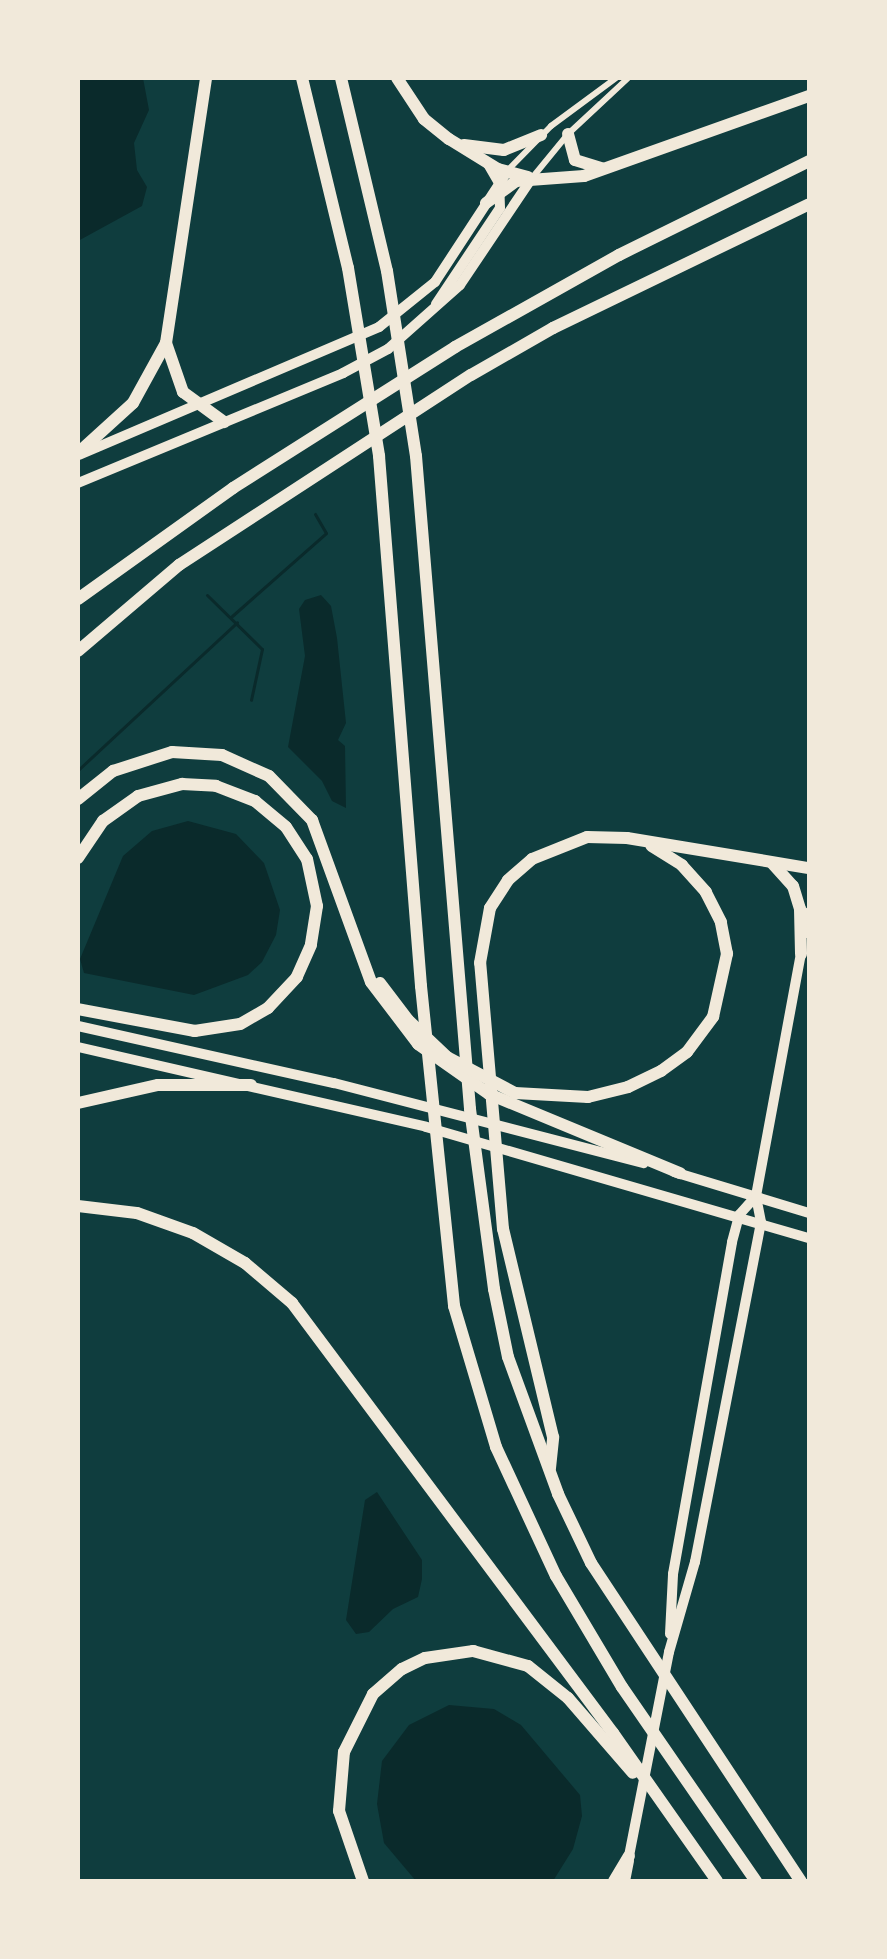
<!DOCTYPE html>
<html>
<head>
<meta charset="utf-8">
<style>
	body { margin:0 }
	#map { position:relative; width:887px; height:1959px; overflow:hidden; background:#0f3d3e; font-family:Ubuntu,sans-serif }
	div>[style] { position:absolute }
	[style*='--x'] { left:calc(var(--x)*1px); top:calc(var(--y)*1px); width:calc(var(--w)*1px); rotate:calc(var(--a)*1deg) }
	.water>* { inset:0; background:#0a2a2b }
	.stream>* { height:3px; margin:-1.5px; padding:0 1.5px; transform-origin:1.5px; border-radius:1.5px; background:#0a2a2b }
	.minor>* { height:6px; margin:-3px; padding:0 3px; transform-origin:3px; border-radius:3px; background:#f1e9da }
	.tertiary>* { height:8px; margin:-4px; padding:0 4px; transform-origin:4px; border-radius:4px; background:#f1e9da }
	.secondary>* { height:9px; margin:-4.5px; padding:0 4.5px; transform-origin:4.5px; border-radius:4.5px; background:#f1e9da }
	.primary>* { height:10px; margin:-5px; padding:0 5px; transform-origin:5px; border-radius:5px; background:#f1e9da }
	.motorway>* { height:12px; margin:-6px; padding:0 6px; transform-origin:6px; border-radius:6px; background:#f1e9da }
	span { translate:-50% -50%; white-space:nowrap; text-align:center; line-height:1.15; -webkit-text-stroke:6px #f1e9da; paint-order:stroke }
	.frame { position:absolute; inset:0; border:80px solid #f1e9da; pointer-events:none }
</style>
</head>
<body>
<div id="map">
	<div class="water">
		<i style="clip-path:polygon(78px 78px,143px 78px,149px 110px,134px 143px,137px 170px,147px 187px,142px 206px,78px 241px)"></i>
		<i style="clip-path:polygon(321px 595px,331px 606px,337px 638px,346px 723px,338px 740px,345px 746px,346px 808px,332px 801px,322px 781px,288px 747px,305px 656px,299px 609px,305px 600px)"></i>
		<i style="clip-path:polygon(188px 821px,236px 834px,264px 863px,280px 910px,276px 935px,262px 962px,248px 975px,194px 995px,84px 973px,80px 959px,123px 856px,152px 831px)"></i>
		<i style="clip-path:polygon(377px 1492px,422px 1560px,422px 1579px,418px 1597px,393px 1609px,369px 1632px,356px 1634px,346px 1620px,365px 1500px)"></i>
		<i style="clip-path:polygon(449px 1705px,494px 1709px,521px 1725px,580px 1795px,582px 1816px,573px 1849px,553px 1881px,416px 1881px,384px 1843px,377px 1804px,382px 1761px,409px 1725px)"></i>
	</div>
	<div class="stream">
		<i style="--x:207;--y:595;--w:77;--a:44.5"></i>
		<i style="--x:262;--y:649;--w:52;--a:102.2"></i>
		<i style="--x:232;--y:616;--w:125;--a:-41.4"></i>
		<i style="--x:326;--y:533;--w:22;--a:-120"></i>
		<i style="--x:78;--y:770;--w:217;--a:-42.9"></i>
	</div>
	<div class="minor">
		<i style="--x:507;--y:171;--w:63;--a:-45.6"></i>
		<i style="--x:551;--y:126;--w:81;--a:-36.4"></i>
		<i style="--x:532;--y:178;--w:57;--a:-50.7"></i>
		<i style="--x:568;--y:134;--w:82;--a:-43"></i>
	</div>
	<div class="tertiary">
		<i style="--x:805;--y:934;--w:23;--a:-80"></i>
	</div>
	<div class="secondary">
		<i style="--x:625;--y:1881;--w:21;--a:-79"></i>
	</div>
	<div class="primary">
		<i style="--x:436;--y:304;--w:115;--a:-56.3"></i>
		<i style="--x:500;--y:208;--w:25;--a:-92"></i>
		<i style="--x:499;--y:183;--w:22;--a:-120"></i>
		<i style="--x:79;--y:455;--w:326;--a:-23.1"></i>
		<i style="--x:379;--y:327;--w:72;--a:-38.8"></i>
		<i style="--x:435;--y:282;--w:131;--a:-56.8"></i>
		<i style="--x:78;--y:483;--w:287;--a:-22.5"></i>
		<i style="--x:343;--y:373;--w:51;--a:-28.1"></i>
		<i style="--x:388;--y:349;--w:96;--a:-41.6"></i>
		<i style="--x:460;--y:285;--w:129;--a:-56.1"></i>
		<i style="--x:78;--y:1026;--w:262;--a:12.6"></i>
		<i style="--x:334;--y:1083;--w:320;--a:14.5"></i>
		<i style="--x:78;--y:1047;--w:357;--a:12.9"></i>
		<i style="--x:426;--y:1127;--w:399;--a:16.2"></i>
		<i style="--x:674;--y:1172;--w:141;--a:16.9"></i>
		<i style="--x:670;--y:1634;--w:60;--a:-87.1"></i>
		<i style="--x:673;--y:1574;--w:337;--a:-79.9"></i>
		<i style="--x:732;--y:1242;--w:28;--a:-75"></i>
		<i style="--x:739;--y:1215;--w:25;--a:-48"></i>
		<i style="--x:629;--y:1856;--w:208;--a:-78.9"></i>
		<i style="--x:669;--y:1652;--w:94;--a:-73.9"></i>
		<i style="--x:695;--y:1562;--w:346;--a:-79"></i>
		<i style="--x:761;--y:1222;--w:26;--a:-101"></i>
		<i style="--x:756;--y:1196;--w:246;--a:-79.5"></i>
	</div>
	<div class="motorway">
		<i style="--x:302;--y:78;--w:195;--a:76.4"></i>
		<i style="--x:348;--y:268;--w:191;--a:80.6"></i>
		<i style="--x:379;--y:456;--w:532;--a:85.47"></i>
		<i style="--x:421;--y:986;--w:322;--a:84.1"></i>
		<i style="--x:454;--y:1306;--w:147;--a:73.4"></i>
		<i style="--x:496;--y:1447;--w:142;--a:65.1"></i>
		<i style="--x:556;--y:1576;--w:129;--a:59.3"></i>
		<i style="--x:622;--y:1687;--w:236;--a:55.4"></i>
		<i style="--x:341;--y:78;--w:198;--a:76.6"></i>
		<i style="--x:387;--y:271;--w:187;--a:81.1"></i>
		<i style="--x:416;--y:456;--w:655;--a:85.27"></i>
		<i style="--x:470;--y:1109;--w:182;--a:82.4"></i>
		<i style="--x:494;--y:1289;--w:69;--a:78.4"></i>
		<i style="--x:508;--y:1357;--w:146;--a:69.9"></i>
		<i style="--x:558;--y:1494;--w:76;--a:64.4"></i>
		<i style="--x:591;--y:1563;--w:381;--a:56.6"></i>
		<i style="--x:397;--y:78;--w:49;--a:56.6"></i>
		<i style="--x:424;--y:119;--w:32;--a:39"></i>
		<i style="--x:449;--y:139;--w:57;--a:31.5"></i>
		<i style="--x:498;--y:169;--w:31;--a:15"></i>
		<i style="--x:568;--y:134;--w:27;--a:75"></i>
		<i style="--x:575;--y:160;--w:28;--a:17"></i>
		<i style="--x:464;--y:145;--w:40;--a:7.1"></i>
		<i style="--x:504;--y:150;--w:40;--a:-22"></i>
		<i style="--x:486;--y:203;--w:37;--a:-36"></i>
		<i style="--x:516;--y:181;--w:68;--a:-4.2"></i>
		<i style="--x:584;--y:176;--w:239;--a:-19.6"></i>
		<i style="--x:166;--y:343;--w:52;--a:70.9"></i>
		<i style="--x:183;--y:392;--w:51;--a:36.2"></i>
		<i style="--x:78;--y:453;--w:74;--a:-42.3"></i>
		<i style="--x:133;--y:403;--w:68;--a:-61.2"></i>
		<i style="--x:166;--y:343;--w:268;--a:-81.4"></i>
		<i style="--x:78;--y:599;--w:191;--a:-35.6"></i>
		<i style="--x:233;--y:488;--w:263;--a:-32.4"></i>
		<i style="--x:455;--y:347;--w:188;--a:-29.3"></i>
		<i style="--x:619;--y:255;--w:212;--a:-26.3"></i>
		<i style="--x:78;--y:651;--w:133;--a:-40.4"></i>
		<i style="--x:179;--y:565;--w:348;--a:-33.1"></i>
		<i style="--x:471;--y:375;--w:95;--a:-29.8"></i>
		<i style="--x:553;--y:328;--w:284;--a:-25.8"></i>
		<i style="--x:78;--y:799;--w:45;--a:-38.7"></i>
		<i style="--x:113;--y:771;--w:62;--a:-17.9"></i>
		<i style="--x:172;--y:752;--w:50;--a:3.4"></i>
		<i style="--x:222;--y:755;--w:51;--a:24.1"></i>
		<i style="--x:269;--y:776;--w:62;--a:45.7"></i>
		<i style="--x:312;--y:820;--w:172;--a:70"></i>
		<i style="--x:371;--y:982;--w:78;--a:52.8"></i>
		<i style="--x:418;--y:1044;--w:87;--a:35.2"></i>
		<i style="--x:489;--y:1094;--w:207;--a:22.5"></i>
		<i style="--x:78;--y:858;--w:45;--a:-56"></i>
		<i style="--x:103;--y:821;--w:43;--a:-35.5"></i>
		<i style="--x:138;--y:796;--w:46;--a:-15.3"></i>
		<i style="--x:182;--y:784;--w:34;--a:3"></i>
		<i style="--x:216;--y:786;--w:42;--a:21"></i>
		<i style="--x:255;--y:801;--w:40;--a:40"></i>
		<i style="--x:286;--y:827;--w:38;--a:57"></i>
		<i style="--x:307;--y:859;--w:48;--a:78"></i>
		<i style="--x:317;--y:906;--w:39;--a:99"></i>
		<i style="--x:311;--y:945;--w:35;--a:114"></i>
		<i style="--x:297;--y:977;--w:42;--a:133.1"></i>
		<i style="--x:268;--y:1008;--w:32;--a:150"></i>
		<i style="--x:240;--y:1024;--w:46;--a:171.2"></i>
		<i style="--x:195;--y:1031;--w:119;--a:-169.4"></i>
		<i style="--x:772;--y:863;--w:31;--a:48"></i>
		<i style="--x:793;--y:886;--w:24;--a:73"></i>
		<i style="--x:800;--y:909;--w:45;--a:88.7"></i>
		<i style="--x:380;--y:983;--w:46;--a:52.9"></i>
		<i style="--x:408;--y:1020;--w:54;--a:43.5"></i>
		<i style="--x:447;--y:1057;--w:77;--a:27.9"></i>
		<i style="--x:515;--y:1093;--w:73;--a:3.1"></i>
		<i style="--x:588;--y:1097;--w:41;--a:-14"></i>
		<i style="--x:628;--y:1087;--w:37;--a:-26"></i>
		<i style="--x:661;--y:1071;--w:32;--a:-36"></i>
		<i style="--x:687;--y:1052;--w:44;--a:-53.4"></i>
		<i style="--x:713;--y:1017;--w:65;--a:-77.5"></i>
		<i style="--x:727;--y:954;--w:33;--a:-101"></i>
		<i style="--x:721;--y:922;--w:34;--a:-117"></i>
		<i style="--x:706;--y:892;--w:36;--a:-132"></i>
		<i style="--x:682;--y:865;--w:36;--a:-148"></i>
		<i style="--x:78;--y:1103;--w:82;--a:-12.7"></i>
		<i style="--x:158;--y:1085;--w:93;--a:0"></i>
		<i style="--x:78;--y:1206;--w:59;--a:6.8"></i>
		<i style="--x:137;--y:1213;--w:59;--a:19.7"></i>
		<i style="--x:193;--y:1233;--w:60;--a:30"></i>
		<i style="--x:245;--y:1263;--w:62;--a:40.4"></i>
		<i style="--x:292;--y:1303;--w:537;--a:53.26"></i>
		<i style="--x:613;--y:1733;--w:181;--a:54.9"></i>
		<i style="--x:550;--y:1468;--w:31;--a:-84"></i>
		<i style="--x:553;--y:1437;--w:214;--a:-103.5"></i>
		<i style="--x:503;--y:1229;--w:267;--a:-94.9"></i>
		<i style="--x:480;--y:963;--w:56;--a:-79.7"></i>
		<i style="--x:490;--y:908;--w:33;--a:-57"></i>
		<i style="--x:508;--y:880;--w:32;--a:-41"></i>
		<i style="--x:532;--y:859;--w:59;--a:-21.8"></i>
		<i style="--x:587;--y:837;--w:40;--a:1.4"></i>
		<i style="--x:627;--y:838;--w:184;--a:9.4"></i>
		<i style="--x:363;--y:1881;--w:74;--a:-108.9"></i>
		<i style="--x:339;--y:1811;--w:59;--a:-85.2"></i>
		<i style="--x:344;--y:1752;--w:65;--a:-63.4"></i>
		<i style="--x:373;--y:1694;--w:38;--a:-41"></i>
		<i style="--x:402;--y:1669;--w:25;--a:-26"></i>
		<i style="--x:425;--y:1658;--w:49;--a:-8.3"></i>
		<i style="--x:473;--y:1651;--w:57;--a:15.3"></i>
		<i style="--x:528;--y:1666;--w:51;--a:38.7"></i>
		<i style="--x:568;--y:1698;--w:99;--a:49.1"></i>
		<i style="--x:614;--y:1881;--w:29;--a:-59"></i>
	</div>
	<div class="frame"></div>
</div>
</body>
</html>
